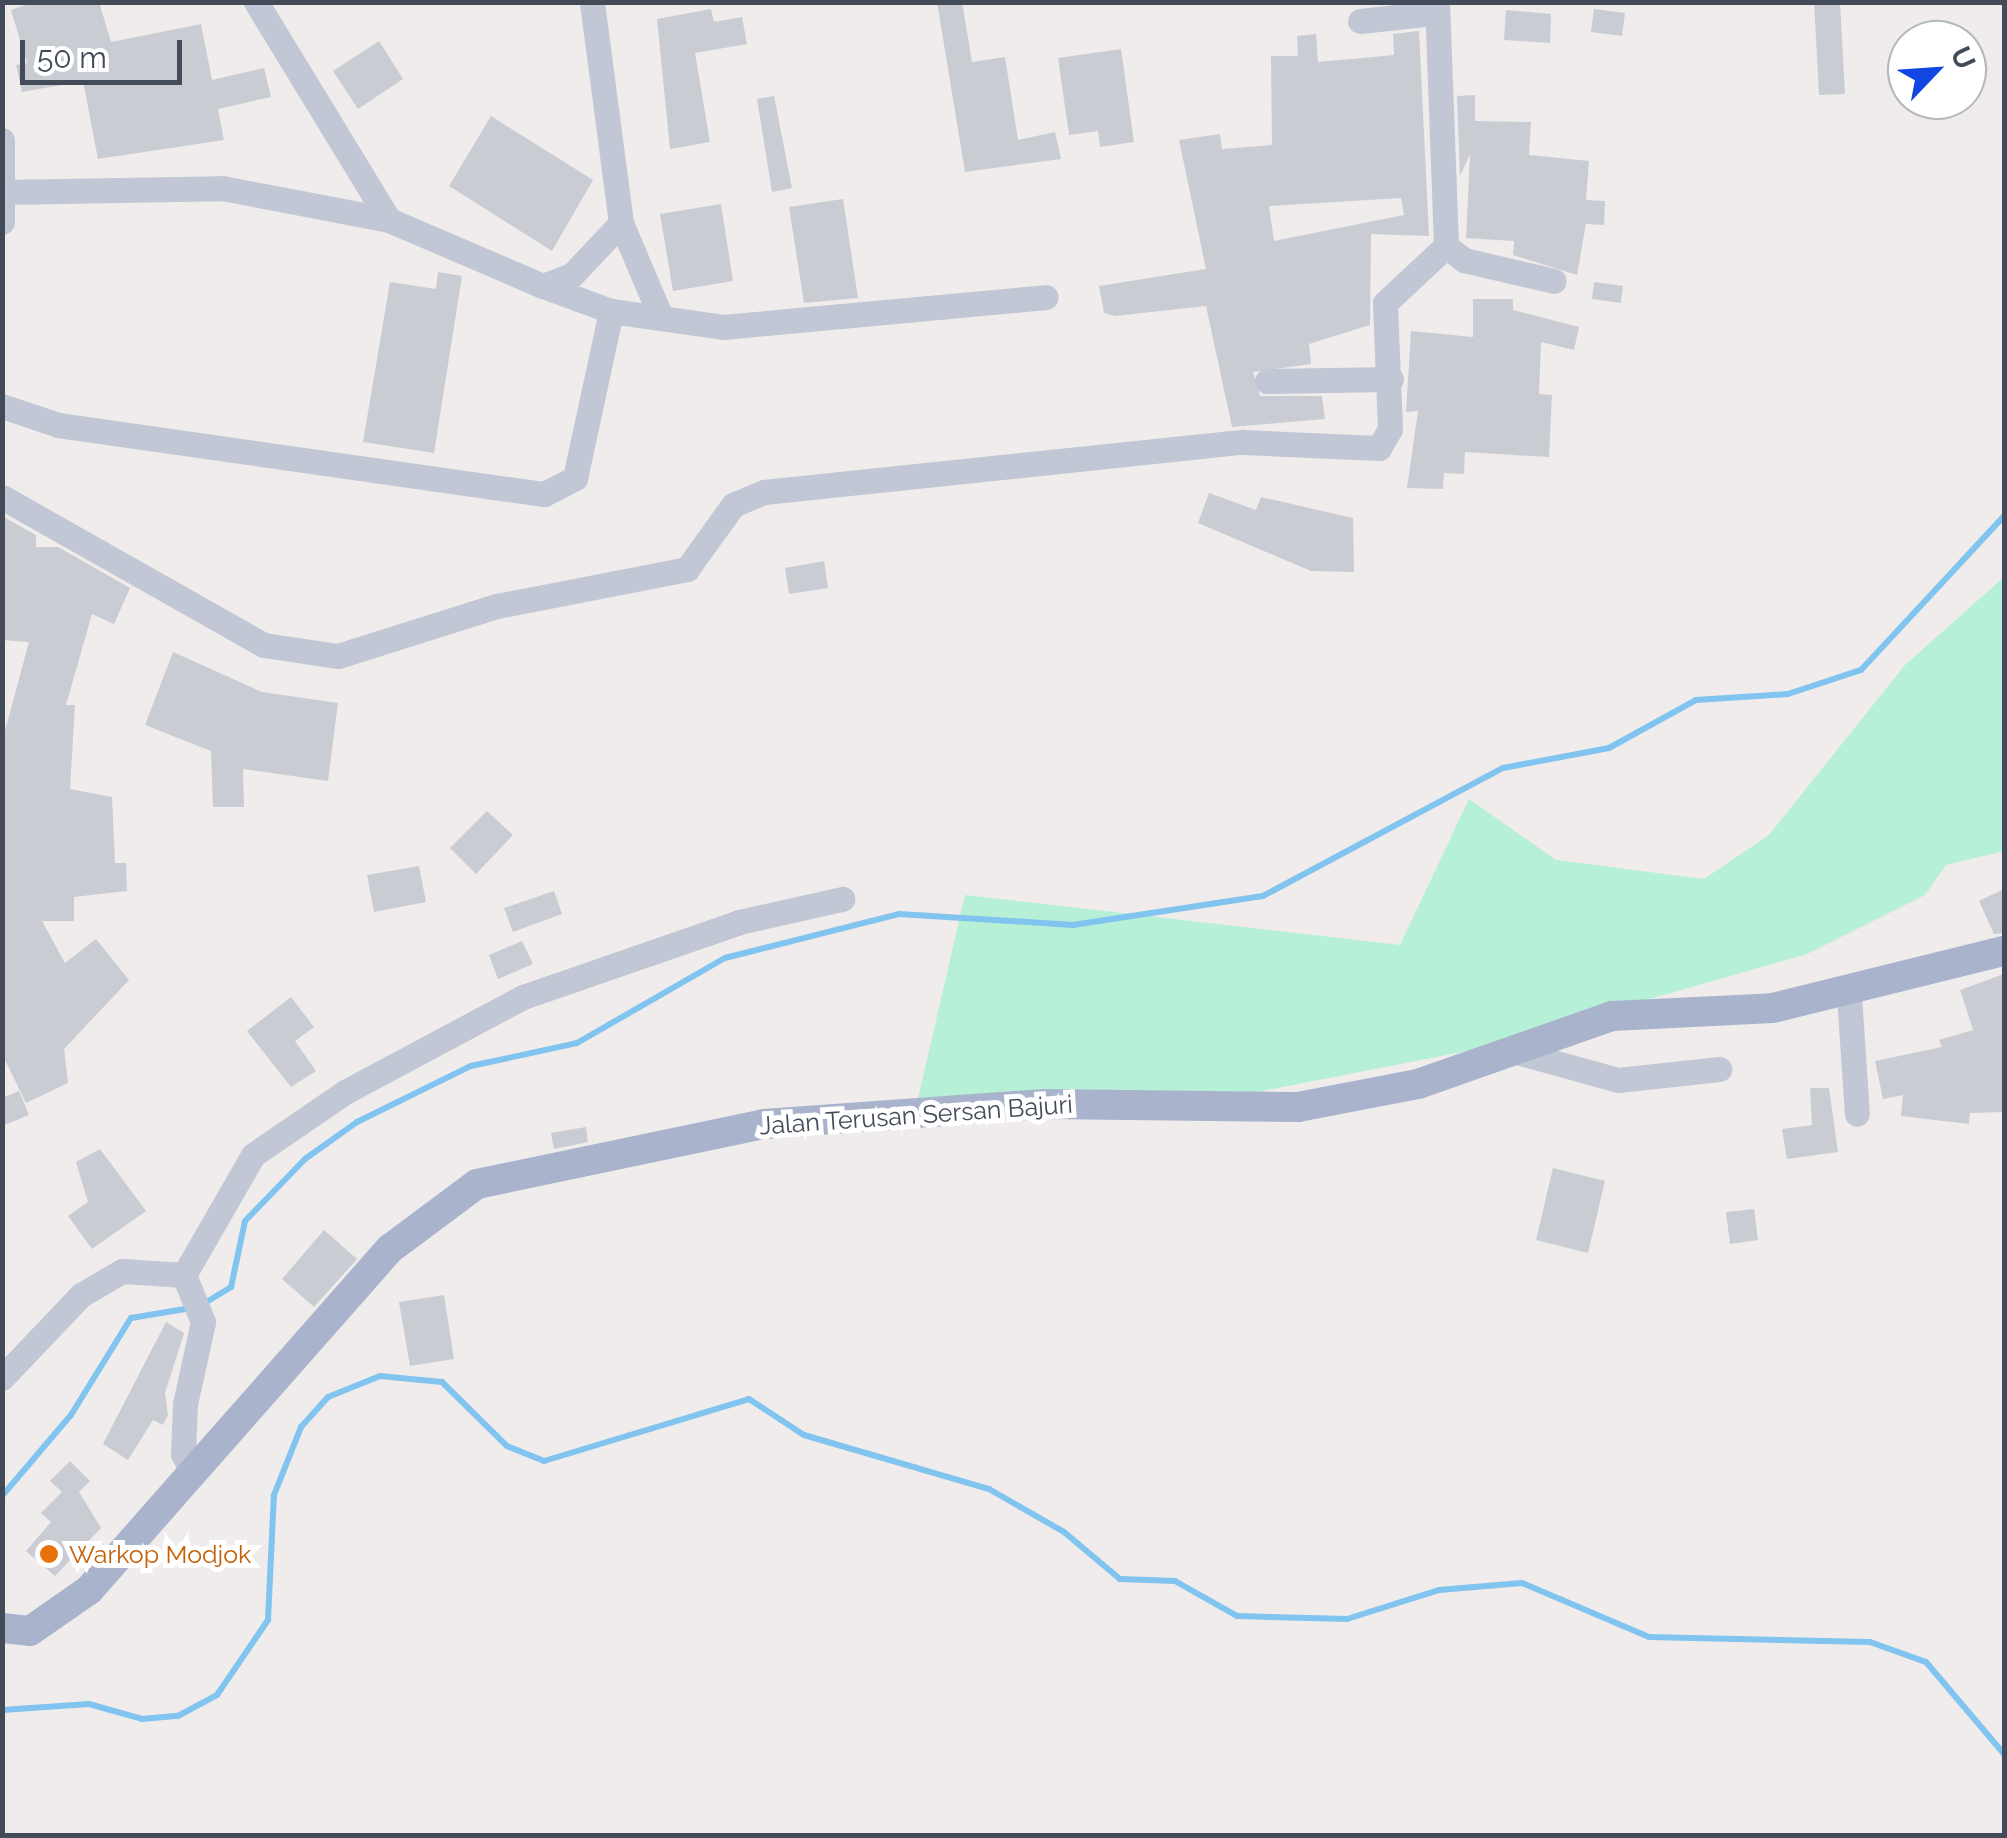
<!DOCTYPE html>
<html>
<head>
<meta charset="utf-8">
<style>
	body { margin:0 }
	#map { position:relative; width:2007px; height:1838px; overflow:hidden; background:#efeceb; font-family:Raleway,sans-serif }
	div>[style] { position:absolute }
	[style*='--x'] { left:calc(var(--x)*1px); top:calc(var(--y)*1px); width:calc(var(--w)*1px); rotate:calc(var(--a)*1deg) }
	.green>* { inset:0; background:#b6f0d7 }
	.stream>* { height:6px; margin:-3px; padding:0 3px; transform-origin:3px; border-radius:3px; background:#81c4ef }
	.building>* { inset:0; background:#caccd4 }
	.minor>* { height:25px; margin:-12.5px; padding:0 12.5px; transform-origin:12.5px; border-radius:12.5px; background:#c1c7d4 }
	.major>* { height:30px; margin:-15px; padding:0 15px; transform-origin:15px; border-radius:15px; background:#a9b4cc }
	.dots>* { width:28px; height:28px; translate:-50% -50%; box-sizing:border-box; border:5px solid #fff; border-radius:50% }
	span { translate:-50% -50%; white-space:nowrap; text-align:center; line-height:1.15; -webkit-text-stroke:10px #fff; paint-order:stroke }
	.street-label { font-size:25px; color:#434b59 }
	.food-label { font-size:25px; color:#c56008 }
	.left { translate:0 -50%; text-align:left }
	.frame { position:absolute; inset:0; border:5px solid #434b59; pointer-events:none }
	.north { position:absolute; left:1887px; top:20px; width:100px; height:100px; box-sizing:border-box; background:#fff; border:2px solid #b4b7bd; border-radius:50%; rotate:65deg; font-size:28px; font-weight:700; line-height:40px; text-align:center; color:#434b59 }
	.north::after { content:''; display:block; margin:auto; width:35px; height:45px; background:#1146e3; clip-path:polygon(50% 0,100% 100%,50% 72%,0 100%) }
	.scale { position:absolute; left:20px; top:40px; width:162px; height:45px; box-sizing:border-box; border:5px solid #434b59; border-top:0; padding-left:12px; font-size:30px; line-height:35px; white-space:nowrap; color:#434b59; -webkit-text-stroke:8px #fff; paint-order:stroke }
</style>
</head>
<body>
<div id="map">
	<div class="green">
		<i style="clip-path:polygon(2004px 577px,2004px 851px,1946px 865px,1925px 895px,1807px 954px,1472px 1050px,1252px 1093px,916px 1107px,965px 895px,1400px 945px,1469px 799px,1556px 860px,1704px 879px,1769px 835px,1905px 665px)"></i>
	</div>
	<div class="stream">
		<i style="--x:203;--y:1304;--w:33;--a:-31"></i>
		<i style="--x:231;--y:1287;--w:67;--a:-78"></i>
		<i style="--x:245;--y:1221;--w:86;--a:-45.9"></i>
		<i style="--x:305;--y:1159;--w:64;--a:-35.4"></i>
		<i style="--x:357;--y:1122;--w:127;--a:-26.2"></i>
		<i style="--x:471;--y:1066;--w:108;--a:-12.2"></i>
		<i style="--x:577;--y:1043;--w:171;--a:-29.9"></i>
		<i style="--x:725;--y:958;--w:179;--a:-14.2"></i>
		<i style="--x:899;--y:914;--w:174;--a:3.6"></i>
		<i style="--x:1073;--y:925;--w:192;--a:-8.7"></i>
		<i style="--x:1263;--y:896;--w:272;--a:-28.1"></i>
		<i style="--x:1503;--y:768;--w:108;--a:-10.7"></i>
		<i style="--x:1609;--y:748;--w:99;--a:-28.9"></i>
		<i style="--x:1696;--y:700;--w:92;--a:-3.7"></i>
		<i style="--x:1788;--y:694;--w:77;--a:-18.2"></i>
		<i style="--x:1861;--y:670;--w:210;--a:-47.1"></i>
		<i style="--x:2;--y:1496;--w:106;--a:-49.6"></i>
		<i style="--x:71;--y:1415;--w:114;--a:-58.3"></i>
		<i style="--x:131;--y:1318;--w:61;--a:-9.5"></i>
		<i style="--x:2;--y:1710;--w:87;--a:-3.9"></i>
		<i style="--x:89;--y:1704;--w:55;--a:15.8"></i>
		<i style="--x:142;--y:1719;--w:36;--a:-5"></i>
		<i style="--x:178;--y:1716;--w:44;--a:-28.3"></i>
		<i style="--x:217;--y:1695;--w:91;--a:-55.8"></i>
		<i style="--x:268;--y:1620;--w:125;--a:-87.3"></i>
		<i style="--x:274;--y:1495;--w:73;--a:-68.3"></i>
		<i style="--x:301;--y:1427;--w:40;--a:-48"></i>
		<i style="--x:328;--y:1397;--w:56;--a:-22"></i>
		<i style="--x:380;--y:1376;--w:62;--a:5.5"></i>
		<i style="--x:442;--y:1382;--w:91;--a:44.6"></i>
		<i style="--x:507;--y:1446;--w:40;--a:22"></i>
		<i style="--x:544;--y:1461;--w:214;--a:-16.8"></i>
		<i style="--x:749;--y:1399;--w:66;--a:33.2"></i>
		<i style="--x:804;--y:1435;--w:193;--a:16.3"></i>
		<i style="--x:989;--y:1489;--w:86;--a:29.8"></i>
		<i style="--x:1064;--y:1532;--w:73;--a:40"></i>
		<i style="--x:1120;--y:1579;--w:55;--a:2.1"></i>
		<i style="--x:1175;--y:1581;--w:71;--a:29.4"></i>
		<i style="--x:1237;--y:1616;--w:110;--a:1.6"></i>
		<i style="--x:1347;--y:1619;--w:96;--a:-17.5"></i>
		<i style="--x:1439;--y:1590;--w:83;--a:-4.8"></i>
		<i style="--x:1522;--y:1583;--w:138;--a:23"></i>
		<i style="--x:1649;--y:1637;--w:221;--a:1.3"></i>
		<i style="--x:1870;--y:1642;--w:59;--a:19.7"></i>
		<i style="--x:1926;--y:1662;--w:121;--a:49.7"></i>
	</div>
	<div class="building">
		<i style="clip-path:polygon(34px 2px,99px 2px,111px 42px,201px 24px,212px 80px,264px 68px,271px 97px,218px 109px,224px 140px,98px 159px,83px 81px,22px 92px,16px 65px,27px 63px,11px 10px)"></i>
		<i style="clip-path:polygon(937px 2px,962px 2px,972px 62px,1005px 57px,1018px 140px,1055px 132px,1061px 159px,965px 172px)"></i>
		<i style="clip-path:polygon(1814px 2px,1840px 2px,1845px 94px,1819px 95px)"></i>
		<i style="clip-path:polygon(711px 9px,714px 22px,742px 17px,747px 44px,695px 53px,710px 142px,670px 149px,657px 19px)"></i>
		<i style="clip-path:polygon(1594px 9px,1625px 13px,1622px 36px,1591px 32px)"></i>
		<i style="clip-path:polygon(1506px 10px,1551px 14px,1550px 43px,1504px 40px)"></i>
		<i style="clip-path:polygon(evenodd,1419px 31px,1429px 236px,1371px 234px,1370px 325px,1309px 344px,1311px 364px,1253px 372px,1260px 396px,1322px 396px,1325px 419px,1232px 427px,1206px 306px,1115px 316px,1104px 313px,1099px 286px,1206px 269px,1179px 140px,1220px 134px,1222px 149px,1272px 145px,1271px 56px,1298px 56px,1297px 36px,1316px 34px,1318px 62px,1394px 55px,1393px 34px,1419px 31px,1401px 198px,1404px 215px,1274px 241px,1269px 206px,1401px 198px)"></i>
		<i style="clip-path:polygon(379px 41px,403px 79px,358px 109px,333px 71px)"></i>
		<i style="clip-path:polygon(1121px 49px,1134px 142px,1100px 147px,1098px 131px,1069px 135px,1058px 58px)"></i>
		<i style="clip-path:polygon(1475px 95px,1475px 121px,1531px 122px,1529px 155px,1589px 161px,1586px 200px,1605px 201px,1604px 225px,1586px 224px,1577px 275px,1513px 255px,1514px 241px,1466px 238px,1470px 154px,1460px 176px,1457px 96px)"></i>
		<i style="clip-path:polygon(774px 96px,792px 188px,772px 192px,757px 99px)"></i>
		<i style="clip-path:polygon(491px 116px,593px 180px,552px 251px,449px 186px)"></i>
		<i style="clip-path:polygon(843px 199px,858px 298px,804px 303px,789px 207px)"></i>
		<i style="clip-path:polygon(721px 204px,733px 281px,673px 291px,660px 214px)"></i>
		<i style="clip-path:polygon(438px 272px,462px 276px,434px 453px,363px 442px,390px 282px,436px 289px)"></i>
		<i style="clip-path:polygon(1594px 282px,1623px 286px,1621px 303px,1592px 299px)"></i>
		<i style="clip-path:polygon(1473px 299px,1513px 299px,1513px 310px,1579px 327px,1574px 350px,1541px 342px,1539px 394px,1552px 395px,1549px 457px,1465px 452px,1464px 474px,1444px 473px,1443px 489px,1407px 488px,1418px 411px,1406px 412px,1411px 331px,1473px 337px)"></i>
		<i style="clip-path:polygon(1209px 493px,1256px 510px,1261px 497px,1353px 518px,1354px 572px,1311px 571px,1198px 523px)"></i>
		<i style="clip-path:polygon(2px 516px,36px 535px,36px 547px,58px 547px,130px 588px,114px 624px,92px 614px,66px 705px,75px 705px,70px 789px,112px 797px,115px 863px,126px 863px,127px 891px,74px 897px,74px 921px,42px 921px,65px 963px,96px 939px,129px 980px,64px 1049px,68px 1083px,26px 1103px,2px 1054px,3px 738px,29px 642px,2px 640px)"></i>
		<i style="clip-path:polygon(824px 561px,828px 588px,789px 594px,785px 568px)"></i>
		<i style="clip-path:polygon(173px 652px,262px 692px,338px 703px,328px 781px,243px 769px,244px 807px,213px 807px,211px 751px,145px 725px)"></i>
		<i style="clip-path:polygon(487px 811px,513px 835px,476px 874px,450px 848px)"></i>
		<i style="clip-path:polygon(419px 866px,426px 902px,374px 912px,367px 875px)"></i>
		<i style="clip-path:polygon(2004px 889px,2004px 933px,1994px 934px,1979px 901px)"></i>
		<i style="clip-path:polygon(554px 891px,562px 914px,513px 932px,504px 908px)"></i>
		<i style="clip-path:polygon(522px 941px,533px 964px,498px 979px,489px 955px)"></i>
		<i style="clip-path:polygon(2004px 974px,2004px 1112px,1970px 1113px,1969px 1124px,1901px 1116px,1903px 1095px,1883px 1099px,1875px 1061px,1942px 1047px,1939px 1040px,1973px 1030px,1960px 990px)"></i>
		<i style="clip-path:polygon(291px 997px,314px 1027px,295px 1041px,316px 1071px,291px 1087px,247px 1031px)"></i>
		<i style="clip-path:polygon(1810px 1088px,1829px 1088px,1838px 1152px,1787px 1159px,1782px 1129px,1812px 1125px)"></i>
		<i style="clip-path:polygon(19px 1091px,29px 1115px,2px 1126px,2px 1098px)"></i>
		<i style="clip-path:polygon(586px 1127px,588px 1142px,554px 1149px,551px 1133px)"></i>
		<i style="clip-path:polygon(100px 1149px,146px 1211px,92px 1249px,68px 1216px,88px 1202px,76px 1162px)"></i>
		<i style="clip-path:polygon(1553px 1168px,1605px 1181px,1588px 1253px,1536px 1240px)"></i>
		<i style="clip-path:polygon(1754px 1209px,1758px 1240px,1730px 1244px,1726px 1212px)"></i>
		<i style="clip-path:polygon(324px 1230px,357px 1259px,314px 1307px,282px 1279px)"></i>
		<i style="clip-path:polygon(444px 1295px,454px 1359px,410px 1366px,399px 1302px)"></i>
		<i style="clip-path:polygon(166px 1322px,184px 1333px,165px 1393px,168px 1415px,163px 1425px,153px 1420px,128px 1460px,103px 1444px)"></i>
		<i style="clip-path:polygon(70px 1461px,90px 1481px,79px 1492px,101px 1528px,55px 1576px,26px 1551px,51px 1522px,41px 1513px,62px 1492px,50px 1481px)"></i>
	</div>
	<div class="minor">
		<i style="--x:256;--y:2;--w:255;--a:58.6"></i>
		<i style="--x:1360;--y:21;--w:74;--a:-6.2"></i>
		<i style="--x:2;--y:140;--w:82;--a:90"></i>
		<i style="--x:2;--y:192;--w:220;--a:-1"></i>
		<i style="--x:222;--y:188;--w:170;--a:10.8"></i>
		<i style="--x:389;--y:220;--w:168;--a:23.2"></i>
		<i style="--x:543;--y:286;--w:31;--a:-21"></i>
		<i style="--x:572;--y:275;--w:71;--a:-46.7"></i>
		<i style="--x:621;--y:223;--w:223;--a:-97.5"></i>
		<i style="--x:621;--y:223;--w:100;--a:67"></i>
		<i style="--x:1446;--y:246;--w:23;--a:38"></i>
		<i style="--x:1464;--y:260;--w:92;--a:13.1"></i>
		<i style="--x:543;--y:286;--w:72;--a:20.2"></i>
		<i style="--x:611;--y:311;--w:113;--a:8.1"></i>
		<i style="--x:723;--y:327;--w:324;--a:-5.3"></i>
		<i style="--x:1267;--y:381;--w:124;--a:-0.9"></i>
		<i style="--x:2;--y:406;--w:59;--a:18.7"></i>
		<i style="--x:58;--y:425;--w:491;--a:8.1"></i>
		<i style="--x:544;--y:494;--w:35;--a:-27"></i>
		<i style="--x:575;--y:478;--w:171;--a:-77.8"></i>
		<i style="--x:2;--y:497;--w:301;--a:29.5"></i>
		<i style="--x:264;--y:645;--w:75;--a:8.5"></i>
		<i style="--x:338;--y:656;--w:167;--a:-17.5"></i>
		<i style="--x:497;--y:606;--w:194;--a:-11"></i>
		<i style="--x:687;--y:569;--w:79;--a:-54.3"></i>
		<i style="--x:733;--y:505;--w:34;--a:-23"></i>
		<i style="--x:764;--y:492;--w:482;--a:-6"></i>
		<i style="--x:1243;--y:442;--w:136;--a:2.5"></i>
		<i style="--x:1379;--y:448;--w:22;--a:-60"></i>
		<i style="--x:1390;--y:429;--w:126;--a:-92.3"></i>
		<i style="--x:1385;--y:303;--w:83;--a:-43.1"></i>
		<i style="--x:1446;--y:246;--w:244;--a:-92.1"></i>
		<i style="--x:1849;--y:995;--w:119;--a:86.2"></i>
		<i style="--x:1513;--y:1051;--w:109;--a:15.4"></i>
		<i style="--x:1618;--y:1080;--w:102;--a:-6.2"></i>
		<i style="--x:184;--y:1275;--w:138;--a:-60.1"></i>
		<i style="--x:253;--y:1155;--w:112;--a:-34.4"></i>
		<i style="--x:345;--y:1092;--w:202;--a:-28.1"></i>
		<i style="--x:523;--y:997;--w:229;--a:-19.1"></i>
		<i style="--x:739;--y:922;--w:106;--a:-12.6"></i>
		<i style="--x:2;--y:1378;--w:115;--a:-46.4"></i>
		<i style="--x:81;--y:1295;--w:48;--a:-30.3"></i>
		<i style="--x:122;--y:1271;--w:62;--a:3.7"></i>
		<i style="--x:184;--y:1275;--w:51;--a:68"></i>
		<i style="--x:203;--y:1322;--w:84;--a:102.4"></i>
		<i style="--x:185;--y:1404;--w:50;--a:92.3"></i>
		<i style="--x:183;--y:1454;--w:19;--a:62"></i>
	</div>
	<div class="major">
		<i style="--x:2;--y:1628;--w:28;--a:6"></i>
		<i style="--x:30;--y:1631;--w:72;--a:-34.8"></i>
		<i style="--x:89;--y:1590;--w:456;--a:-48.6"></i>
		<i style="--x:391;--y:1248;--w:107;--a:-36.7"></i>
		<i style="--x:477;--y:1184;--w:293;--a:-11.8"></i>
		<i style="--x:764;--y:1124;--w:281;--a:-4.1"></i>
		<i style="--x:1044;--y:1104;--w:254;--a:0.7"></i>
		<i style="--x:1298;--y:1107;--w:122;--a:-10.9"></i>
		<i style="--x:1418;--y:1084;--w:206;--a:-19.3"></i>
		<i style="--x:1612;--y:1016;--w:161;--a:-2.8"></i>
		<i style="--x:1773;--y:1008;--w:238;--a:-13.9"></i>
	</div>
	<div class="dots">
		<i style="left:49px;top:1554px;background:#e8710a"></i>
	</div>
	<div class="street-label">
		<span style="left:916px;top:1115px;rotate:-4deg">Jalan Terusan Sersan Bajuri</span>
	</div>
	<div class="food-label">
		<span class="left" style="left:69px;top:1554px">Warkop Modjok</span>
	</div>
	<div class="frame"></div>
	<div class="north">U</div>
	<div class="scale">50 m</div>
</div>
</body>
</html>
